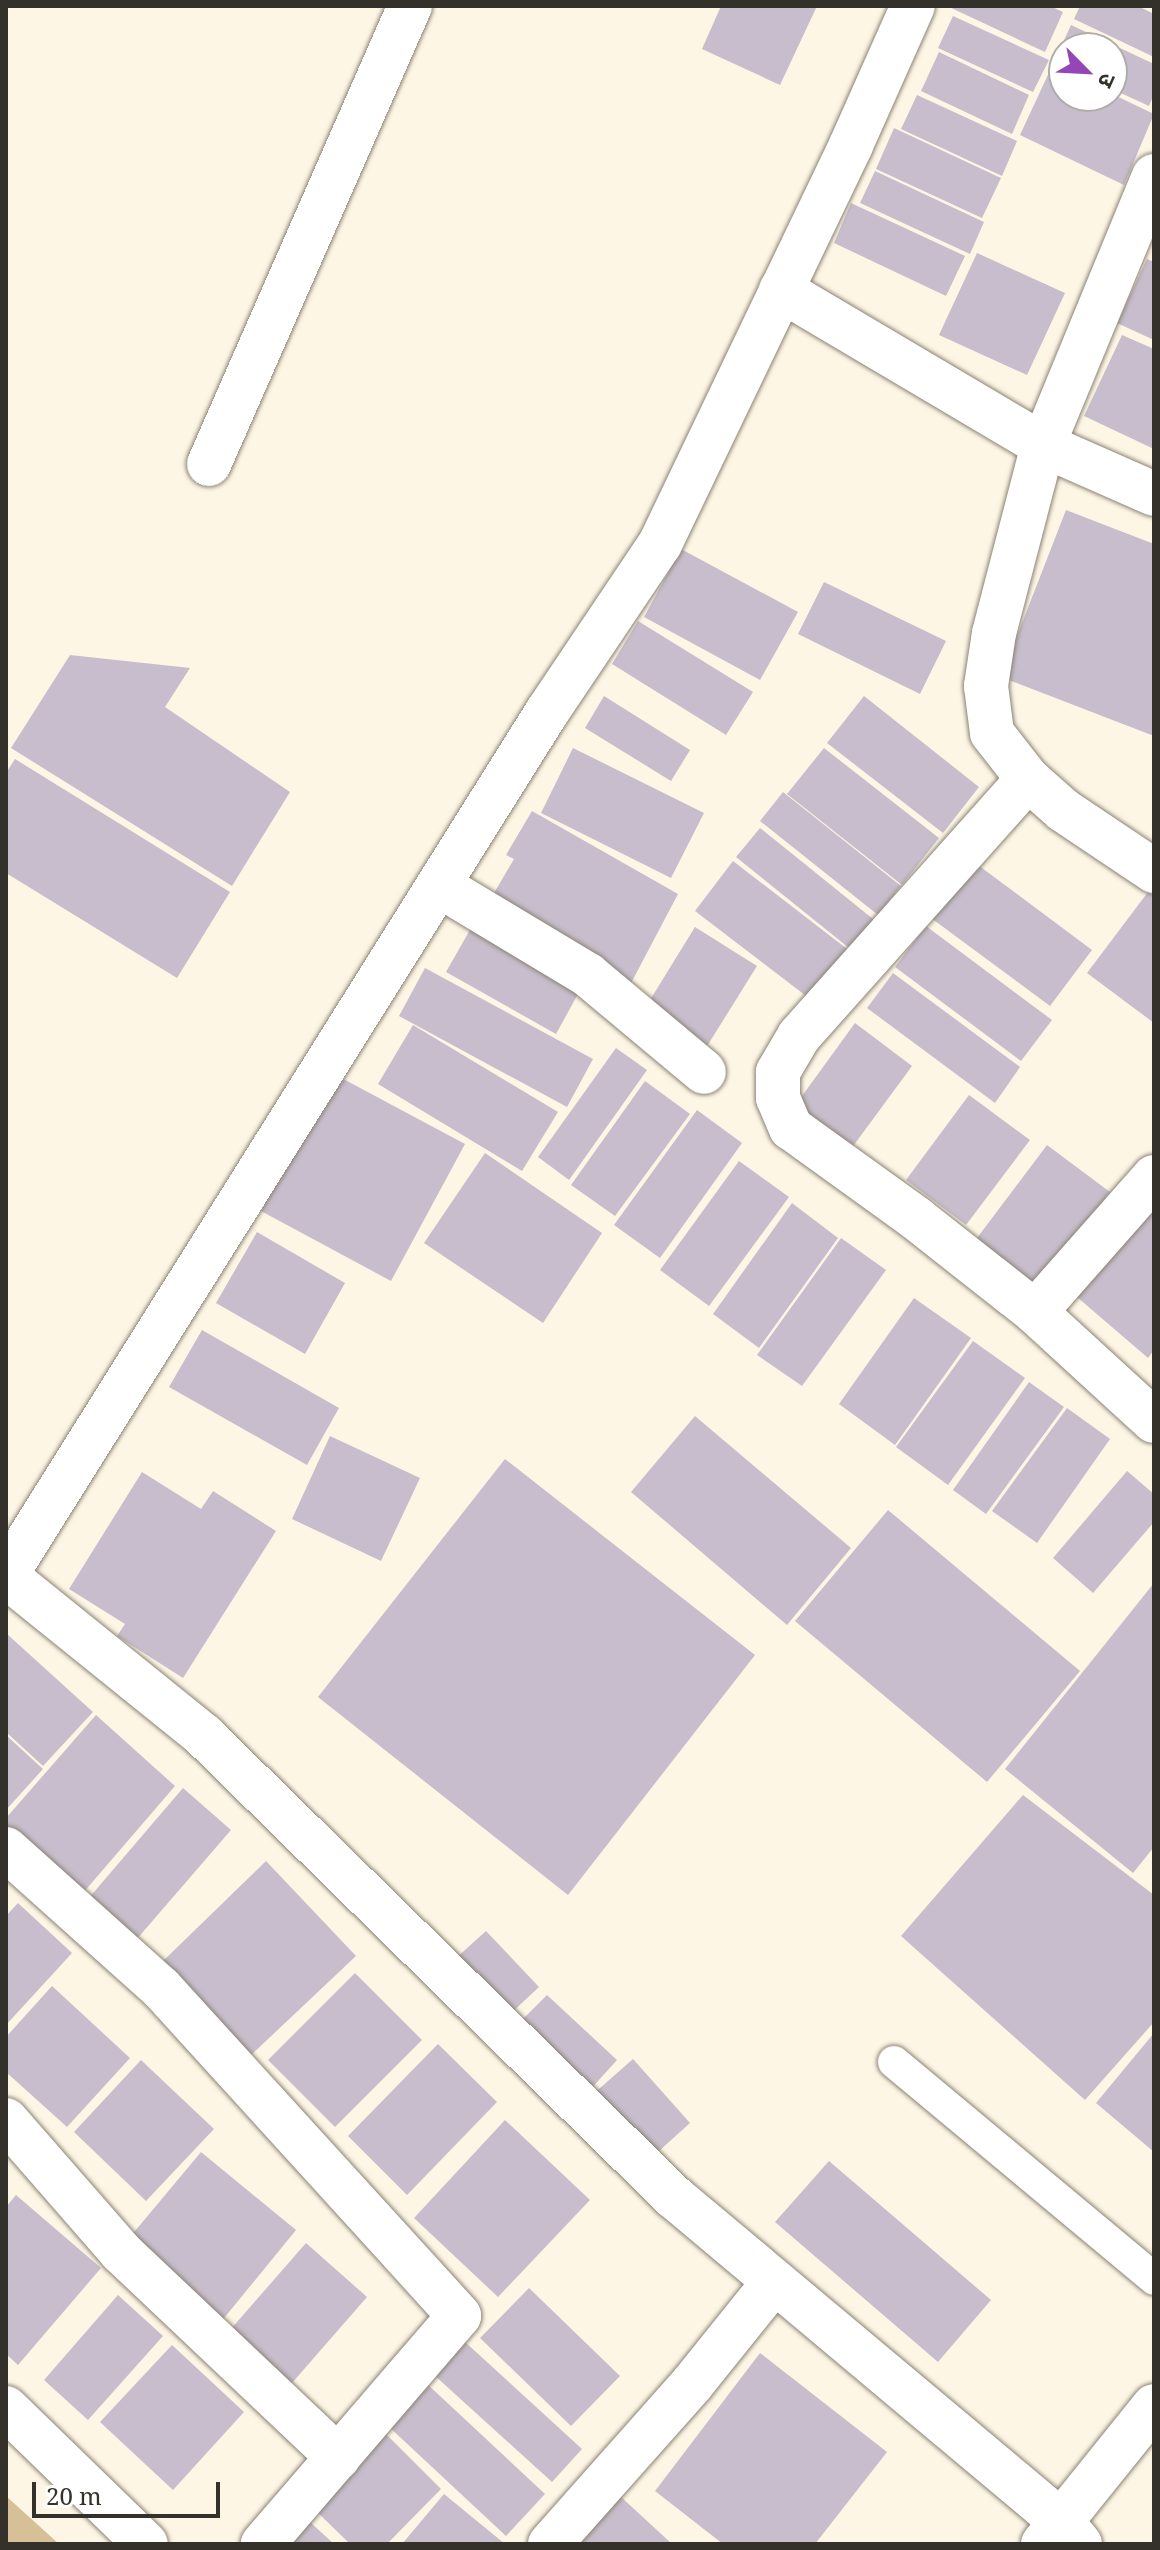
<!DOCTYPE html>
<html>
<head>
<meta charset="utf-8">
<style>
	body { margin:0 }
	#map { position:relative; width:1160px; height:2550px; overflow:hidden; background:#fef6e5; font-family:"Noto Serif","Noto Sans Devanagari",serif }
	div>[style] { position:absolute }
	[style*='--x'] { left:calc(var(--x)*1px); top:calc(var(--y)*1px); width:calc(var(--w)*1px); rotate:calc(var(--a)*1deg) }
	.green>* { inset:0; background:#d6c098 }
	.building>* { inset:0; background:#c7bdcc }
	.roads { filter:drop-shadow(0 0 2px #8a8273) drop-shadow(0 0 2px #8a8273) }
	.lane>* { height:32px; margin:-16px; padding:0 16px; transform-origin:16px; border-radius:16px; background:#fff }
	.street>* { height:44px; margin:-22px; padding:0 22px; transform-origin:22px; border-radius:22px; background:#fff }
	.primary>* { height:44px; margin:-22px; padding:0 22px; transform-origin:22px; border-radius:22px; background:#fff }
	span { translate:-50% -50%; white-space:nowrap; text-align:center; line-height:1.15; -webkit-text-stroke:8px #fff; paint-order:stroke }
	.frame { position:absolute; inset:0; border:8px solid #34312b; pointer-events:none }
	.north { position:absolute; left:1048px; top:32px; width:80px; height:80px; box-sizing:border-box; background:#fff; border:2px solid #aeadaa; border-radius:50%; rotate:114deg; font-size:22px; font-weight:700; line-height:32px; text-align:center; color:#34312b }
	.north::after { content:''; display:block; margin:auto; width:28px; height:36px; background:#9446b6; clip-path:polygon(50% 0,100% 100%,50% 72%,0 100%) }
	.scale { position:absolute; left:32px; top:2482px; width:188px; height:36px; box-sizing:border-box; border:4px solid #34312b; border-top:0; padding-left:10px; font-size:24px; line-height:28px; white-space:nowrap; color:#34312b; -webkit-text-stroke:6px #fff; paint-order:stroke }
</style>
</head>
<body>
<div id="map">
	<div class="green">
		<i style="clip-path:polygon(6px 2496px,59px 2544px,6px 2544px)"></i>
	</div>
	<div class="building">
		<i style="clip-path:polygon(721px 6px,817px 6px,780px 85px,702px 49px)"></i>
		<i style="clip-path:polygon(947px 6px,1050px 6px,1063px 12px,1045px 52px)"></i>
		<i style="clip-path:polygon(1080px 6px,1138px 6px,1154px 14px,1154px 57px,1074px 19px)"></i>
		<i style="clip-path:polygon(953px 16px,1049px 60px,1033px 92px,938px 48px)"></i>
		<i style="clip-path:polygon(1071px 25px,1154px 64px,1154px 94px,1149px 106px,1112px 89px,1112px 48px,1064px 48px,1064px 67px,1054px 62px)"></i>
		<i style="clip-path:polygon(939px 52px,1029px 95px,1012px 134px,921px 91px)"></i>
		<i style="clip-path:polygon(1052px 66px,1064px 72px,1064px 96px,1112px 94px,1154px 114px,1124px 185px,1020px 135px)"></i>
		<i style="clip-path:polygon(917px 95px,1017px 141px,1002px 176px,901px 129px)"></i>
		<i style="clip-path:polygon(894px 128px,1001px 178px,982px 218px,876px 169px)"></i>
		<i style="clip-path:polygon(875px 171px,984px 222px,970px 254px,860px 203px)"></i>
		<i style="clip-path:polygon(851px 203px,965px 256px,946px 296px,834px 243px)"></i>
		<i style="clip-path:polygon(977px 253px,1065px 293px,1027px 375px,939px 335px)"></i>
		<i style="clip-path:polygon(1147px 259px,1154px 262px,1154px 340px,1117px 323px)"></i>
		<i style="clip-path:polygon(1122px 335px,1154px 349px,1154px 449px,1084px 416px)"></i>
		<i style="clip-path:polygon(1066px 510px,1154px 544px,1154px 736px,1001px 677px)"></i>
		<i style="clip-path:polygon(681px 549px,798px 612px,760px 680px,644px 617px)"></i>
		<i style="clip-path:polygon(824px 582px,946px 641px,920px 694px,798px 634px)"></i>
		<i style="clip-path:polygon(638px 621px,753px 692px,726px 735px,612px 664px)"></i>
		<i style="clip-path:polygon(70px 655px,190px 668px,165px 707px,290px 792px,232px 886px,11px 748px)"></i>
		<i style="clip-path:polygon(604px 696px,690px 750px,671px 781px,585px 728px)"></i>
		<i style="clip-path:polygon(864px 696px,979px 787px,943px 833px,827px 743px)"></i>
		<i style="clip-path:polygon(573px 748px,704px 813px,671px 878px,541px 813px)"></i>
		<i style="clip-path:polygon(824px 748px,939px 838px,902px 885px,787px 794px)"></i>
		<i style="clip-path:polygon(15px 759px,230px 892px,177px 978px,6px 873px,6px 773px)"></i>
		<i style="clip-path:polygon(783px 792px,901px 886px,878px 915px,760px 821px)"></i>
		<i style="clip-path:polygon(532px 811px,678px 894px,629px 987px,487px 905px,514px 859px,506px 855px)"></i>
		<i style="clip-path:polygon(760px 828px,878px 923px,854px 952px,736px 857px)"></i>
		<i style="clip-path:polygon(733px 861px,851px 952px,814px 1002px,695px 911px)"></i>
		<i style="clip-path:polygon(974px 862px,1092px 950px,1050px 1006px,931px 918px)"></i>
		<i style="clip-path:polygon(1148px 892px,1154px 896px,1154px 1023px,1087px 973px)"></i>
		<i style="clip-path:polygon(475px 921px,584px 983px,556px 1034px,446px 972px)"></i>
		<i style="clip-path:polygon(926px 926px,1052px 1020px,1021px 1061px,895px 967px)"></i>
		<i style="clip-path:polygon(695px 927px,757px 966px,704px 1051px,642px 1013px)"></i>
		<i style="clip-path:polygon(425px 968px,593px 1059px,567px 1107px,399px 1016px)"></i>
		<i style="clip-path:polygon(893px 973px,1020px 1067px,995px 1103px,867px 1008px)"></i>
		<i style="clip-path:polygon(855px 1023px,912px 1066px,851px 1149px,794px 1107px)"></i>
		<i style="clip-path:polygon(413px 1025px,558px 1112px,522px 1171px,378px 1084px)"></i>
		<i style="clip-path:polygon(616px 1048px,647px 1070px,569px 1180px,538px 1157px)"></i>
		<i style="clip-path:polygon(334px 1074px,465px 1144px,391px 1281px,261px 1211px)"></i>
		<i style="clip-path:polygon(645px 1081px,690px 1114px,615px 1216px,571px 1185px)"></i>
		<i style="clip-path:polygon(969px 1095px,1030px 1140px,966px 1225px,906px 1180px)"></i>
		<i style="clip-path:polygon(697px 1110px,742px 1143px,660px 1258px,614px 1225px)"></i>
		<i style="clip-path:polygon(1047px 1145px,1110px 1192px,1038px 1290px,974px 1242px)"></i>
		<i style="clip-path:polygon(485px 1153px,602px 1233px,543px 1323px,424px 1243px)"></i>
		<i style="clip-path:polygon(739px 1161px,789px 1197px,709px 1306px,660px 1270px)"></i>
		<i style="clip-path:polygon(792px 1203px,838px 1238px,759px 1348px,713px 1314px)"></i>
		<i style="clip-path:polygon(1154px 1207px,1154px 1350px,1148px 1358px,1070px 1291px)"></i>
		<i style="clip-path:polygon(257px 1232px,345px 1283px,305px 1354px,216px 1303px)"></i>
		<i style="clip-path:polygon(841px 1238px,886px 1270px,802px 1386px,757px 1355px)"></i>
		<i style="clip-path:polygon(914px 1298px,971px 1338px,895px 1445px,839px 1404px)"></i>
		<i style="clip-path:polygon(202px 1330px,339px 1408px,307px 1465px,169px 1387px)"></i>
		<i style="clip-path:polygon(973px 1341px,1025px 1378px,948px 1485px,896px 1447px)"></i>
		<i style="clip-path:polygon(1029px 1382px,1064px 1407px,986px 1514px,953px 1490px)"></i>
		<i style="clip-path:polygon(1067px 1408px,1110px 1439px,1037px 1543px,992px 1511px)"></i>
		<i style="clip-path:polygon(695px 1416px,851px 1548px,787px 1625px,631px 1492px)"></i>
		<i style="clip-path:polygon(330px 1436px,420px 1478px,381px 1561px,292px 1519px)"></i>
		<i style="clip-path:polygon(505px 1459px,755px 1655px,568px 1895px,318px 1697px)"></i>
		<i style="clip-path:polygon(1127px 1471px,1154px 1494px,1154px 1522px,1093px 1593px,1053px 1558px)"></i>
		<i style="clip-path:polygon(142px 1472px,201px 1509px,213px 1491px,276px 1531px,183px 1678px,117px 1636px,125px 1624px,69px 1589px)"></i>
		<i style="clip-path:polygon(888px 1510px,1080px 1671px,987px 1782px,795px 1621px)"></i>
		<i style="clip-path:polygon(1154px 1583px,1154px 1847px,1133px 1873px,1005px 1769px)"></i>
		<i style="clip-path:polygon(7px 1634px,93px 1712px,43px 1766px,6px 1732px)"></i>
		<i style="clip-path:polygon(96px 1715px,175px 1786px,83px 1893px,6px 1826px,6px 1818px)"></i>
		<i style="clip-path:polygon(6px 1735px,43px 1769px,6px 1810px)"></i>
		<i style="clip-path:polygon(183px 1788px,231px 1830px,136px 1940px,88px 1899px)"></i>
		<i style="clip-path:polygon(1023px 1795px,1154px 1895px,1154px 2022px,1085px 2100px,901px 1936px)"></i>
		<i style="clip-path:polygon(266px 1861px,356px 1956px,249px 2057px,161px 1963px)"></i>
		<i style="clip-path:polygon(18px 1903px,72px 1953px,6px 2025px,6px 1916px)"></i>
		<i style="clip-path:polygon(486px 1931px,539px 1987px,508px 2016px,455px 1959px)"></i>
		<i style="clip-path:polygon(355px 1973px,422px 2040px,335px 2127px,268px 2060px)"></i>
		<i style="clip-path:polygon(52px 1986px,130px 2058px,67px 2127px,6px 2072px,6px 2037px)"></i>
		<i style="clip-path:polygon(547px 1995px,617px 2060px,589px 2091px,517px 2025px)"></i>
		<i style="clip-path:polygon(1154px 2033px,1154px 2152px,1096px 2103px)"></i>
		<i style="clip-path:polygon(438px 2044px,497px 2102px,407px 2195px,348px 2136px)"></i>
		<i style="clip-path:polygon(633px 2059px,690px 2123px,649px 2160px,591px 2096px)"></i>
		<i style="clip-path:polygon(141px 2060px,214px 2129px,146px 2201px,74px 2132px)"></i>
		<i style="clip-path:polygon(505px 2120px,590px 2200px,498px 2297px,414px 2218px)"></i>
		<i style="clip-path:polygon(201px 2152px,296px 2230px,220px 2323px,125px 2243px)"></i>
		<i style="clip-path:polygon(829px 2161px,991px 2300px,938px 2362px,775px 2222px)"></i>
		<i style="clip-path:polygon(16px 2195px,101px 2268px,18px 2365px,6px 2354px,6px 2207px)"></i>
		<i style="clip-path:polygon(306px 2243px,367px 2297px,285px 2391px,224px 2337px)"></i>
		<i style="clip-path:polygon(529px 2288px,620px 2376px,571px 2426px,480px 2338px)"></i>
		<i style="clip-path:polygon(118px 2295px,163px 2336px,88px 2420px,44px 2380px)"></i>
		<i style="clip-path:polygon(464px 2341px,582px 2449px,552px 2482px,433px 2374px)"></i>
		<i style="clip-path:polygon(172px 2345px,244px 2412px,173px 2490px,100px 2422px)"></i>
		<i style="clip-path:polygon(760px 2353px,887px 2452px,815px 2544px,723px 2544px,655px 2491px)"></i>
		<i style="clip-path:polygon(425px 2382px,545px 2494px,506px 2536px,387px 2425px)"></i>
		<i style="clip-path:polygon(384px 2432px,441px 2489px,387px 2544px,350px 2544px,311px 2506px)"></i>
		<i style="clip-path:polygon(444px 2494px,505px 2544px,402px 2544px)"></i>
		<i style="clip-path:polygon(620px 2496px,672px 2544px,576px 2544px)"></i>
		<i style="clip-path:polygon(299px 2512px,334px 2544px,271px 2544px)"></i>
	</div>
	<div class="roads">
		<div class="lane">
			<i style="--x:894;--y:2062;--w:339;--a:39.8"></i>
		</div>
		<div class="street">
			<i style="--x:1154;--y:176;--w:291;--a:112.4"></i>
			<i style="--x:1043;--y:445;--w:194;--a:104.6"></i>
			<i style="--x:994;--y:633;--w:54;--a:98.6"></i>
			<i style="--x:986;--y:686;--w:47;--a:82.7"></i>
			<i style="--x:992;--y:733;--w:58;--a:52"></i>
			<i style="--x:1028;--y:779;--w:47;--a:41.5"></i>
			<i style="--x:1063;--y:810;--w:110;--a:33.8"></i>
			<i style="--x:781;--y:290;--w:304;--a:30.6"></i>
			<i style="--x:1043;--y:445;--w:121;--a:23.8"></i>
			<i style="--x:209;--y:464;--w:500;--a:-66.31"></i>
			<i style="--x:1028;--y:779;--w:344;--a:131.7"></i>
			<i style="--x:799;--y:1036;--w:42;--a:120.3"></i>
			<i style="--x:778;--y:1072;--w:26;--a:90"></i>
			<i style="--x:778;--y:1098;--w:33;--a:67"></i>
			<i style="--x:791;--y:1128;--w:155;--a:35.8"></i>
			<i style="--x:917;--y:1219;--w:150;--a:38.2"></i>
			<i style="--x:1035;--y:1312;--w:161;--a:42.5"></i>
			<i style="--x:440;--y:886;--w:173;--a:31"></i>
			<i style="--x:588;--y:975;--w:151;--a:39.9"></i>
			<i style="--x:1035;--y:1312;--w:180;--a:-48.6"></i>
			<i style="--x:6;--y:1575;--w:1019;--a:-57.92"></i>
			<i style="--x:547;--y:712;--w:202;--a:-56.1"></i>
			<i style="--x:660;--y:544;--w:442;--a:-64.4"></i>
			<i style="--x:851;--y:145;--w:152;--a:-66"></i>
			<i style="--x:6;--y:1576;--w:255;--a:38.9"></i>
			<i style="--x:204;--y:1736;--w:658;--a:44.45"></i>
			<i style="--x:674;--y:2197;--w:508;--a:39.96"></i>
			<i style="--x:1063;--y:2523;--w:27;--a:51"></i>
			<i style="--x:6;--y:1849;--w:208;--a:41.9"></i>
			<i style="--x:161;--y:1988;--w:443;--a:47.7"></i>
			<i style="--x:459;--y:2316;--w:301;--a:130.7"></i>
			<i style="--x:6;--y:2120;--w:175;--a:48.9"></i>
			<i style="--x:121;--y:2252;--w:299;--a:43.4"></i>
			<i style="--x:6;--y:2408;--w:195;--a:44.2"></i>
			<i style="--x:550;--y:2544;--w:214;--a:-48.4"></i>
			<i style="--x:692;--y:2384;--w:131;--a:-51.2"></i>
		</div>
		<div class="primary">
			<i style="--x:1043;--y:2544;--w:177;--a:-51.2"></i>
		</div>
	</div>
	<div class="frame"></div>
	<div class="north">उ</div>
	<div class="scale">20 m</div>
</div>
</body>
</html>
